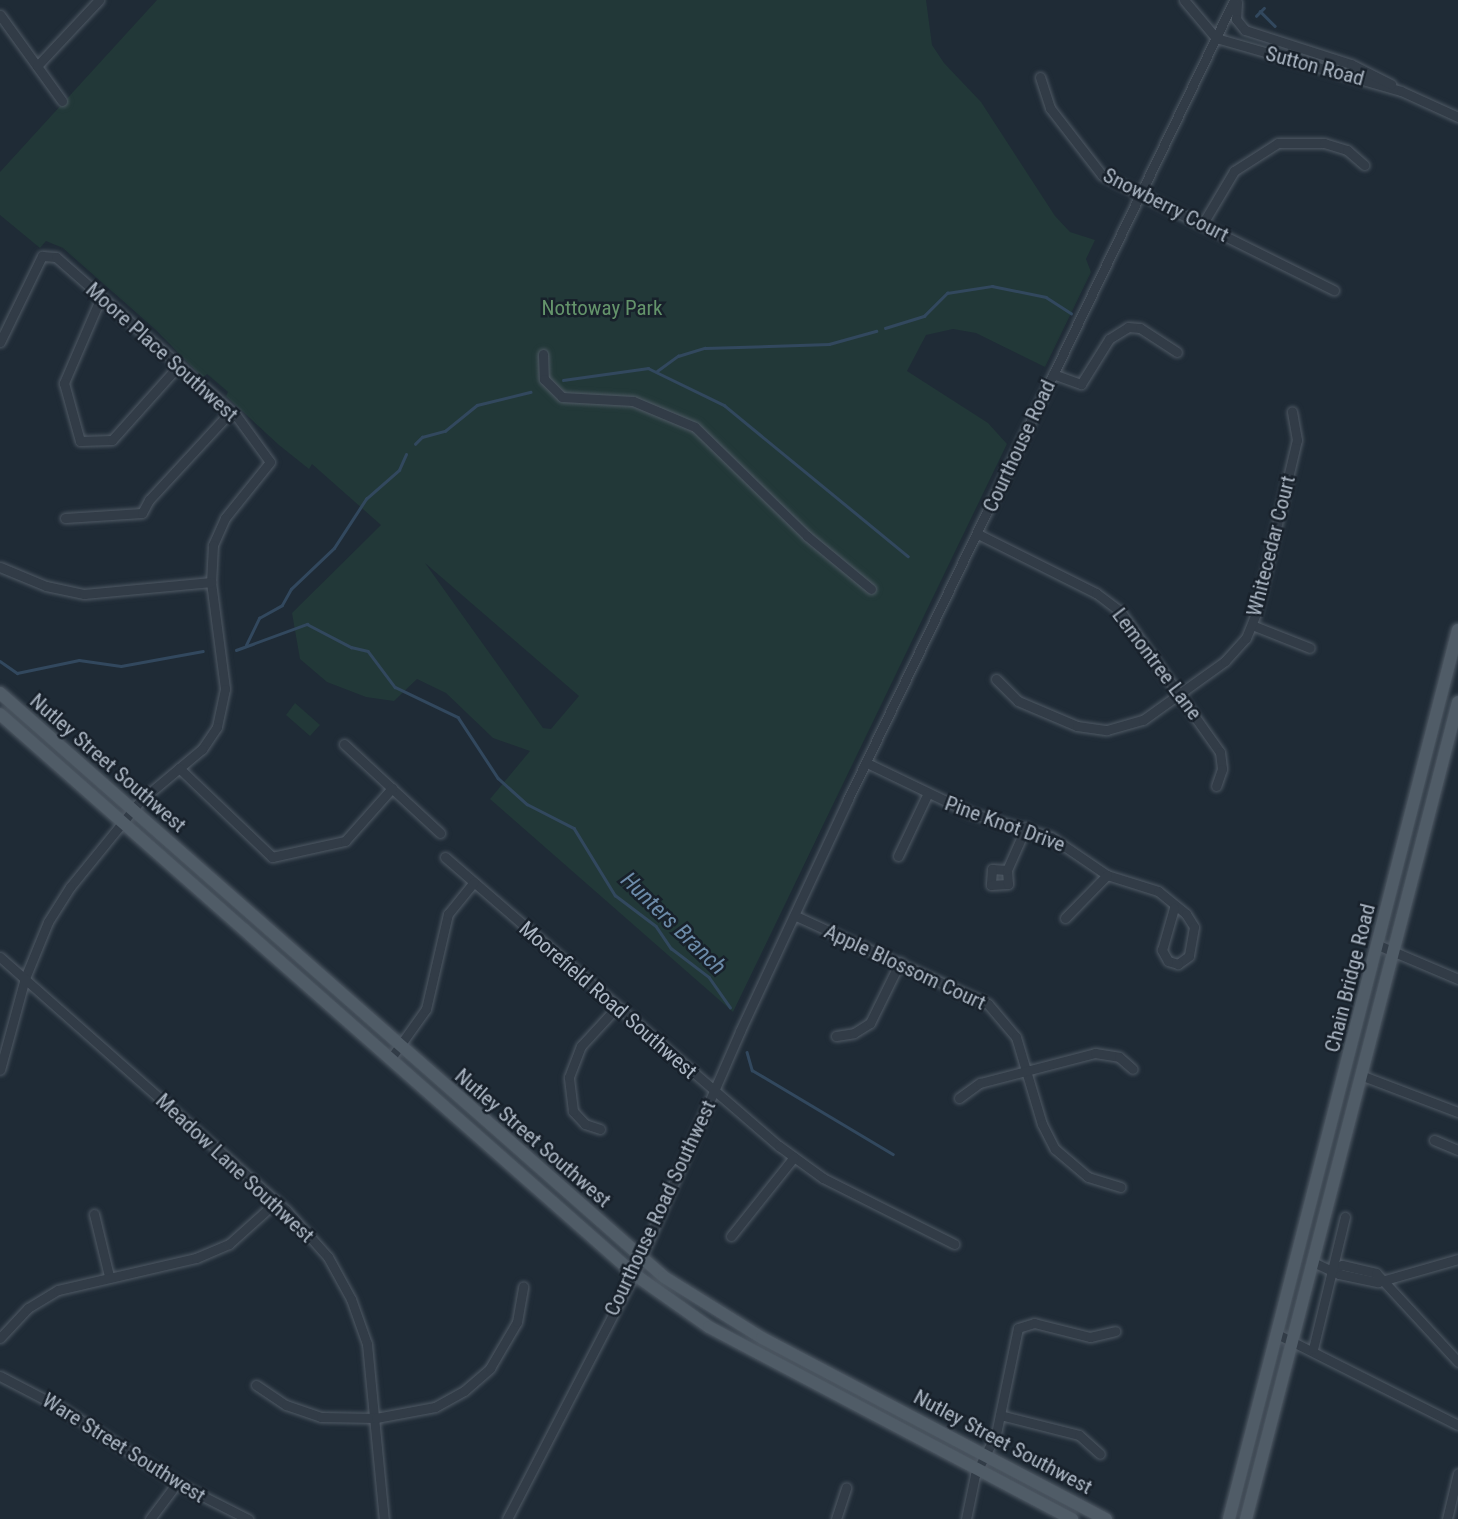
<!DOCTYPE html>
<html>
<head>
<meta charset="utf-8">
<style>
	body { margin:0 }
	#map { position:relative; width:1458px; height:1519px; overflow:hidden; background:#1f2b36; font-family:"Roboto Condensed",sans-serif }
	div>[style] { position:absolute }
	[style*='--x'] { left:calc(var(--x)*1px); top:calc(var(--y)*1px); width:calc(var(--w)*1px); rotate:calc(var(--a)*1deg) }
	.green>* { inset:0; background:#223838 }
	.stream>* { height:2.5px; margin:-1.25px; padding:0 1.25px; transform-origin:1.25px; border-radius:1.25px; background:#32485e }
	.roads { filter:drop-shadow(0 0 2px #505a65) drop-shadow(0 0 2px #505a65) }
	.minor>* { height:9px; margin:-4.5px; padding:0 4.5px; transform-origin:4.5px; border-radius:4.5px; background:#323c47 }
	.major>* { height:12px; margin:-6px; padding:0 6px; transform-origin:6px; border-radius:6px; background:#505c67 }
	span { translate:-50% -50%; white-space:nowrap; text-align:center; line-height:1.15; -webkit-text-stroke:5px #18212b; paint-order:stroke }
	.street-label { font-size:21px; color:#acb7c4 }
	.park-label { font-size:21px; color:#64946b }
	.water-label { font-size:23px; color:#6c8ba9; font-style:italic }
</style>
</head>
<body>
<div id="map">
	<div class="green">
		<i style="clip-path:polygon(evenodd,157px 0,926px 0,932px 45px,944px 63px,981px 102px,1055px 216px,1070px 232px,1095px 240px,1086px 259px,1091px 272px,1045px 367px,976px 333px,953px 329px,926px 335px,907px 371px,988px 423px,1007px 444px,733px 1012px,490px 799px,530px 751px,493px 738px,446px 693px,417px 679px,394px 701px,366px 697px,327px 682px,300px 659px,292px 613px,381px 525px,312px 464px,309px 469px,279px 445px,226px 396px,228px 392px,207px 374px,203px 378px,155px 329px,63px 248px,46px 241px,40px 248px,0 215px,0 172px,157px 0,425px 563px,579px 696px,551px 729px,543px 728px,425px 563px)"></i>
		<i style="clip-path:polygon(295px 703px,320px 725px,310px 736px,286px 715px)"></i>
	</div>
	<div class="stream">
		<i style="--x:1260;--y:11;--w:21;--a:45"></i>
		<i style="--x:1256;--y:16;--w:11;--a:-45"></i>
		<i style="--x:885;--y:328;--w:41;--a:-17.1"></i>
		<i style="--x:924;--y:316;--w:33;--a:-45"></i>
		<i style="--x:947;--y:293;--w:46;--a:-8.8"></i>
		<i style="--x:992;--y:286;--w:55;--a:11.5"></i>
		<i style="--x:1046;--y:297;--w:30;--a:33"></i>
		<i style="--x:657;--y:371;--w:26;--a:-36"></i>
		<i style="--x:678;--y:356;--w:28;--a:-17"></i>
		<i style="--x:705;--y:348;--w:124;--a:-1.8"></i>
		<i style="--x:829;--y:344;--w:49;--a:-15.5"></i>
		<i style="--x:563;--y:380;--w:86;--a:-8"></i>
		<i style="--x:648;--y:368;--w:85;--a:26"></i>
		<i style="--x:724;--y:405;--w:238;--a:39.4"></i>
		<i style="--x:415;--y:444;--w:10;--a:-45"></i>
		<i style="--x:422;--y:437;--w:24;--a:-15"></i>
		<i style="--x:445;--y:431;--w:41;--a:-39.1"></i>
		<i style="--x:477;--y:405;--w:55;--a:-13.8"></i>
		<i style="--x:246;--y:645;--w:30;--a:-64"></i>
		<i style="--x:259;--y:618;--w:26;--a:-29"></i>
		<i style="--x:282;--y:605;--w:18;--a:-61"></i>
		<i style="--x:291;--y:589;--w:59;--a:-43.6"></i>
		<i style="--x:334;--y:548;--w:59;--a:-56.9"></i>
		<i style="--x:366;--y:499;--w:44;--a:-41.3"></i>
		<i style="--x:399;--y:470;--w:17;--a:-66"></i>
		<i style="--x:236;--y:650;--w:76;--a:-20.1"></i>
		<i style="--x:307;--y:624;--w:50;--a:27.6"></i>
		<i style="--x:351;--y:647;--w:17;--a:13"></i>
		<i style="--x:368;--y:651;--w:45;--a:53.1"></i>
		<i style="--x:395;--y:687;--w:70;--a:25.5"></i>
		<i style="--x:458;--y:717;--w:73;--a:56.7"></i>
		<i style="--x:498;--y:778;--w:39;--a:42"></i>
		<i style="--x:527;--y:804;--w:53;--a:27.1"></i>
		<i style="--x:574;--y:828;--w:79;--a:58.5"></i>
		<i style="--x:615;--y:895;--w:51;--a:37.1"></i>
		<i style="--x:656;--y:926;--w:27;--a:56"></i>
		<i style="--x:671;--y:948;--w:48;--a:37.3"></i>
		<i style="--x:709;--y:977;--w:37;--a:55"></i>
		<i style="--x:0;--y:661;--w:21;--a:35"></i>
		<i style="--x:17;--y:673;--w:63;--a:-11.8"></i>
		<i style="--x:79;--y:660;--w:42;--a:8.1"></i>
		<i style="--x:121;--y:666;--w:83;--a:-10.4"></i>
		<i style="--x:747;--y:1052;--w:19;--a:74"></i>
		<i style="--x:752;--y:1070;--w:164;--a:30.8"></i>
	</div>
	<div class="roads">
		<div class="minor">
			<i style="--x:1184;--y:0;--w:50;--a:49.9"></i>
			<i style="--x:1216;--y:38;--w:192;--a:16"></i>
			<i style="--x:1401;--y:91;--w:63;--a:24.5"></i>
			<i style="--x:1237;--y:2;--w:17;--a:93"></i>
			<i style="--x:1236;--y:19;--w:14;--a:51"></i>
			<i style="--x:1245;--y:30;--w:111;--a:17.8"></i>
			<i style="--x:1351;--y:64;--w:45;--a:26.6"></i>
			<i style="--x:0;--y:15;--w:106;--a:54.2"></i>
			<i style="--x:37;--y:66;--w:91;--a:-46.8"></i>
			<i style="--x:1040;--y:77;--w:33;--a:72"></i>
			<i style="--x:1050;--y:108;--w:85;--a:52.2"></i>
			<i style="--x:1102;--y:175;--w:259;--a:26.4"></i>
			<i style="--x:1202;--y:225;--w:63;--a:-59.3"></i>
			<i style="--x:1234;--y:171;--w:52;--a:-32.5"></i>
			<i style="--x:1278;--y:143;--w:46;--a:0"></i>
			<i style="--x:1324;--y:143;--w:24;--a:17"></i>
			<i style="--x:1347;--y:150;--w:23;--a:41"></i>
			<i style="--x:101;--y:297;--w:94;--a:113.3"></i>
			<i style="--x:64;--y:383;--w:60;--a:74.6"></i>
			<i style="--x:80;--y:441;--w:32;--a:-2"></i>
			<i style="--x:112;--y:440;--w:101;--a:-48.2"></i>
			<i style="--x:0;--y:342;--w:96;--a:-64"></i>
			<i style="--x:42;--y:256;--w:14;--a:4"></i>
			<i style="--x:56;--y:257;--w:238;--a:41.3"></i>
			<i style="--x:235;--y:414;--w:59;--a:53.9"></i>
			<i style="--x:270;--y:462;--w:72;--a:128.8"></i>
			<i style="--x:225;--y:518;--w:30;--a:114"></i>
			<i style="--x:213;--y:545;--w:37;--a:93"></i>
			<i style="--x:211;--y:582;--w:108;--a:82.5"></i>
			<i style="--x:225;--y:689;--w:39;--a:102"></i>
			<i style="--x:217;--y:727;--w:27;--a:124"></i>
			<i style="--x:202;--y:749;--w:81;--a:140"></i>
			<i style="--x:140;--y:801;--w:111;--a:129.1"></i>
			<i style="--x:70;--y:887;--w:41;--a:122.2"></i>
			<i style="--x:48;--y:922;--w:61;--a:112.3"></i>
			<i style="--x:25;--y:978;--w:95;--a:105.2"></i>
			<i style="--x:543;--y:354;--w:25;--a:88"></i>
			<i style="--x:544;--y:379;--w:25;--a:45"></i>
			<i style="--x:562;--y:397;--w:71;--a:3.2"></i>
			<i style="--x:633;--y:401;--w:67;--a:22.8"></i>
			<i style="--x:695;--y:427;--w:156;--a:44.2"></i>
			<i style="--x:807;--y:536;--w:83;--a:39.6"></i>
			<i style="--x:1053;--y:374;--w:30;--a:20"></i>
			<i style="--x:1081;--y:384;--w:53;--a:-58.1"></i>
			<i style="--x:1109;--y:339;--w:22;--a:-32"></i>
			<i style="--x:1128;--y:327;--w:12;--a:5"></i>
			<i style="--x:1140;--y:328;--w:44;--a:33"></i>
			<i style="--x:65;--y:518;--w:77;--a:-3.7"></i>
			<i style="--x:142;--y:513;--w:15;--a:-62"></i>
			<i style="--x:149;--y:500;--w:121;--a:-47.3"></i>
			<i style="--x:978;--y:534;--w:132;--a:26.6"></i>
			<i style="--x:1096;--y:593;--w:30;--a:37"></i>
			<i style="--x:1120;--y:611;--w:173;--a:54.7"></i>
			<i style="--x:1220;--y:752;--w:17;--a:83"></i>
			<i style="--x:1222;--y:769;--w:18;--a:109"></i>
			<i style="--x:0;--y:567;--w:50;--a:22.4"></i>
			<i style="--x:46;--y:586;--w:39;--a:12"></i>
			<i style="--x:84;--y:594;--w:128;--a:-5.4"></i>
			<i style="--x:1252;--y:625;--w:62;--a:21.6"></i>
			<i style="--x:996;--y:679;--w:31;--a:45"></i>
			<i style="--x:1018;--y:701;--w:64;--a:23"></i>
			<i style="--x:1077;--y:726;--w:30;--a:8"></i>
			<i style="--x:1107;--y:730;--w:37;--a:-16"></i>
			<i style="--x:1143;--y:720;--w:101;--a:-35.7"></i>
			<i style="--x:1225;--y:661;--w:31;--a:-48"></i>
			<i style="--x:1246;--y:638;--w:27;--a:-68"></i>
			<i style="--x:1256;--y:613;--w:178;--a:-76.7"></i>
			<i style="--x:1297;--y:440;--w:29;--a:-100"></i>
			<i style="--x:344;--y:744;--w:131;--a:42.8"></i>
			<i style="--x:867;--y:763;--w:115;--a:25.7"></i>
			<i style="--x:971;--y:813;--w:84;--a:16.7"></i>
			<i style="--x:1051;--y:837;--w:68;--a:34.2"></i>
			<i style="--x:1107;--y:875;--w:53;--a:17.4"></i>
			<i style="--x:1158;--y:891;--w:36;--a:39"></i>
			<i style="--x:1186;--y:914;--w:15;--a:58"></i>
			<i style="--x:1194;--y:927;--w:29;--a:100"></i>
			<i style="--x:1189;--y:956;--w:14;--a:144"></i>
			<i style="--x:1178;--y:964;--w:10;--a:-163"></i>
			<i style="--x:1168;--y:961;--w:13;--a:-119"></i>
			<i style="--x:1162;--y:950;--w:44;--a:-74.1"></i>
			<i style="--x:179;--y:768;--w:129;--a:43.7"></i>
			<i style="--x:272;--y:857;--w:75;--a:-12.4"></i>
			<i style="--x:345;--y:841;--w:71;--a:-48.4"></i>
			<i style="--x:898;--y:856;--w:68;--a:-64.6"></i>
			<i style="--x:445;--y:857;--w:442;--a:40.9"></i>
			<i style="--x:779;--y:1146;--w:54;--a:36"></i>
			<i style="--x:823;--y:1178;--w:147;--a:26.7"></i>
			<i style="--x:1007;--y:870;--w:15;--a:-176"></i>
			<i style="--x:992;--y:869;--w:16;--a:94"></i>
			<i style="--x:991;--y:885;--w:17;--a:-3"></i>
			<i style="--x:1008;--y:884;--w:14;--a:-94"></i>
			<i style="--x:1007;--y:870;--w:47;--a:-66.2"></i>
			<i style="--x:796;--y:916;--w:211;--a:24.6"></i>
			<i style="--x:988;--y:1004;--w:43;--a:49.7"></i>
			<i style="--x:1016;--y:1037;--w:91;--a:73.4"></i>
			<i style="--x:1042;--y:1124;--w:28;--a:63"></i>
			<i style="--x:1055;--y:1149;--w:43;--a:40.3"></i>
			<i style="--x:1088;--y:1177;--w:34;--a:17"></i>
			<i style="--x:1065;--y:918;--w:60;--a:-45.7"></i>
			<i style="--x:1378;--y:945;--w:87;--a:23"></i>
			<i style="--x:0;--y:957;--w:382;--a:41.5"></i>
			<i style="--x:286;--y:1210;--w:63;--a:48.2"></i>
			<i style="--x:328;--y:1257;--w:48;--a:61.3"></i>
			<i style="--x:351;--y:1299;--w:48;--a:70.4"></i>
			<i style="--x:367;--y:1344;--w:176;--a:84.5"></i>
			<i style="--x:836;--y:1036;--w:18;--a:-9"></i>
			<i style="--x:854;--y:1033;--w:19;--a:-32"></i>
			<i style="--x:870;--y:1023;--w:68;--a:-63.8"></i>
			<i style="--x:391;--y:1058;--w:60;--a:-54.5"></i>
			<i style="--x:426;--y:1009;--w:98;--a:-77"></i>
			<i style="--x:448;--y:914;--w:41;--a:-50.9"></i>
			<i style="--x:1363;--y:1076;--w:102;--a:20.8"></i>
			<i style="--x:959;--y:1098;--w:26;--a:-36"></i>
			<i style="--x:980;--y:1083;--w:119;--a:-14.6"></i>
			<i style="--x:1095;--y:1053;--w:24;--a:9"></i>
			<i style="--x:1119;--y:1057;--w:18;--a:41"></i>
			<i style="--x:600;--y:1129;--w:16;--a:-162"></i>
			<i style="--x:585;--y:1124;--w:18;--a:-133"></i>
			<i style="--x:573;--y:1111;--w:34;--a:-97"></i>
			<i style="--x:569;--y:1077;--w:33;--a:-69"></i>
			<i style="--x:581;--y:1046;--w:52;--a:-47.4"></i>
			<i style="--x:1434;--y:1140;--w:26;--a:23"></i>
			<i style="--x:94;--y:1214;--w:64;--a:76.4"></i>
			<i style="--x:731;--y:1236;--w:101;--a:-51.4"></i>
			<i style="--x:1315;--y:1263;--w:26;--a:25"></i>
			<i style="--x:1339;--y:1274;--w:40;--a:12"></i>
			<i style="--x:1378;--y:1282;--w:83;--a:-16"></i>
			<i style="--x:1333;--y:1268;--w:9;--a:-18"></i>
			<i style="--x:1342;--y:1265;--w:35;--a:13"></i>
			<i style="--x:1376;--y:1273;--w:121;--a:47.3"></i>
			<i style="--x:1279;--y:1335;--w:200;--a:26.7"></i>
			<i style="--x:0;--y:1338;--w:41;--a:-47"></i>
			<i style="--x:28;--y:1308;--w:35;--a:-31"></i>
			<i style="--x:58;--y:1290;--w:142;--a:-13.1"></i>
			<i style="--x:196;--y:1258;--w:36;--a:-23"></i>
			<i style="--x:229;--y:1244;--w:64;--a:-41.9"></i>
			<i style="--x:1313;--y:1349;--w:136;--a:-76.4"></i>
			<i style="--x:0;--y:1376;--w:73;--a:27.6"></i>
			<i style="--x:65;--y:1410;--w:134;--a:33.1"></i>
			<i style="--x:177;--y:1483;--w:80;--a:26.9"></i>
			<i style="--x:256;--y:1385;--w:36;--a:34"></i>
			<i style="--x:286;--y:1405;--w:37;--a:19"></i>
			<i style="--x:321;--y:1417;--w:55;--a:1"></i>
			<i style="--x:376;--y:1418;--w:60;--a:-10.6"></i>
			<i style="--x:435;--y:1407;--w:33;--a:-29"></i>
			<i style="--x:464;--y:1391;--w:35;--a:-41"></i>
			<i style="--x:490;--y:1368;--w:53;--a:-59.6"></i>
			<i style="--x:517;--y:1322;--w:36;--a:-80"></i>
			<i style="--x:1000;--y:1415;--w:81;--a:14.2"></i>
			<i style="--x:1079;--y:1435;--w:28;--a:42"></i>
			<i style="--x:150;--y:1519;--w:45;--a:-53.1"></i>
			<i style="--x:507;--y:1519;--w:276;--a:-62.6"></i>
			<i style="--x:634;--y:1274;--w:265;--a:-66.4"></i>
			<i style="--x:740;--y:1031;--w:256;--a:-65"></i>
			<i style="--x:848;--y:799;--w:887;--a:-64.21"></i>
			<i style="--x:836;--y:1519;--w:33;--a:-72"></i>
			<i style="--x:966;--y:1519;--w:45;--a:-78.4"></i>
			<i style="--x:975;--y:1475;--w:46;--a:-62.9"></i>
			<i style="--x:996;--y:1434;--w:108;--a:-78.3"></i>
			<i style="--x:1018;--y:1328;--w:17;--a:-17"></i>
			<i style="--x:1034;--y:1323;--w:58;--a:14"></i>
			<i style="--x:1090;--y:1337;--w:26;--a:-13"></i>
			<i style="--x:1447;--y:1519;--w:47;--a:-76.6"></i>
		</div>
		<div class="major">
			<i style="--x:0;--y:693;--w:884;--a:41.33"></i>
			<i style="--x:664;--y:1277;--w:115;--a:31.9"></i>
			<i style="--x:762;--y:1338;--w:389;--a:27.8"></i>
			<i style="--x:0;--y:714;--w:846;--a:41.45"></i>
			<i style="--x:634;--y:1274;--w:92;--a:35.2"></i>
			<i style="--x:709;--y:1327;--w:411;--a:27.9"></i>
			<i style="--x:1229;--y:1519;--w:918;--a:-75.56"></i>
			<i style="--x:1246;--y:1519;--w:844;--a:-75.45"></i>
		</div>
	</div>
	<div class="street-label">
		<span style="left:1315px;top:66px;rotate:15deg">Sutton Road</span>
		<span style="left:1166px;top:205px;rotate:27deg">Snowberry Court</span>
		<span style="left:162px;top:352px;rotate:42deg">Moore Place Southwest</span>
		<span style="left:1019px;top:446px;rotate:-65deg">Courthouse Road</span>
		<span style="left:1271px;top:546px;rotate:-76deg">Whitecedar Court</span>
		<span style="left:1157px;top:664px;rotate:53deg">Lemontree Lane</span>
		<span style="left:108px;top:763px;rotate:41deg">Nutley Street Southwest</span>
		<span style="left:1005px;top:824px;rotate:20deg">Pine Knot Drive</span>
		<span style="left:905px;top:967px;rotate:25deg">Apple Blossom Court</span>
		<span style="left:1350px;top:978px;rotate:-76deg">Chain Bridge Road</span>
		<span style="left:608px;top:1000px;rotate:41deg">Moorefield Road Southwest</span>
		<span style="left:533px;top:1138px;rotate:41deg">Nutley Street Southwest</span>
		<span style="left:235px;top:1168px;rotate:43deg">Meadow Lane Southwest</span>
		<span style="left:660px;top:1208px;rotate:-65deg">Courthouse Road Southwest</span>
		<span style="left:1003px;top:1442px;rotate:28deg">Nutley Street Southwest</span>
		<span style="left:124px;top:1448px;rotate:32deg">Ware Street Southwest</span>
	</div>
	<div class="park-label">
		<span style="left:602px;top:308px">Nottoway Park</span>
	</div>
	<div class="water-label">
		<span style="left:673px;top:924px;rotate:44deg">Hunters Branch</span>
	</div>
</div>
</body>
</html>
